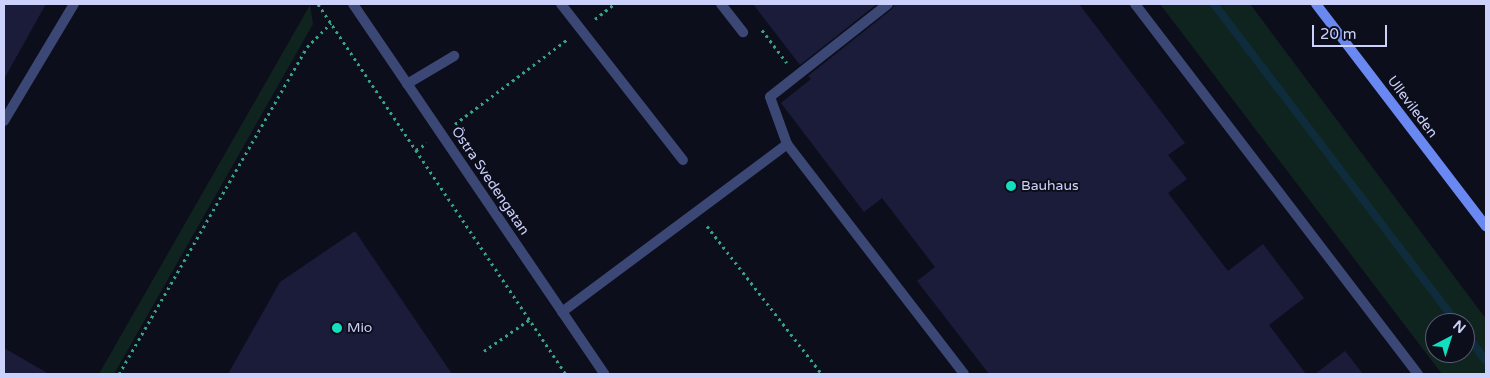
<!DOCTYPE html>
<html>
<head>
<meta charset="utf-8">
<style>
	body { margin:0 }
	#map { position:relative; width:1490px; height:378px; overflow:hidden; background:#0d0e1b; font-family:"Varela Round",sans-serif }
	div>[style] { position:absolute }
	[style*='--x'] { left:calc(var(--x)*1px); top:calc(var(--y)*1px); width:calc(var(--w)*1px); rotate:calc(var(--a)*1deg) }
	.green>* { inset:0; background:#10241f }
	.stream>* { height:8px; margin:-4px; padding:0 4px; transform-origin:4px; border-radius:4px; background:#0f2c3c }
	.building>* { inset:0; background:#1a1c3a }
	.path>* { height:3px; margin-top:-1.5px; transform-origin:0; background:repeating-linear-gradient(90deg,#36a382 0 2.5px,transparent 0 6.5px) }
	.lane>* { height:10px; margin:-5px; padding:0 5px; transform-origin:5px; border-radius:5px; background:#3b4876 }
	.street>* { height:10px; margin:-5px; padding:0 5px; transform-origin:5px; border-radius:5px; background:#3b4876 }
	.secondary>* { height:10px; margin:-5px; padding:0 5px; transform-origin:5px; border-radius:5px; background:#6a88f2 }
	.dots>* { width:14px; height:14px; translate:-50% -50%; box-sizing:border-box; border:2px solid #0d0e1b; border-radius:50% }
	span { translate:-50% -50%; white-space:nowrap; text-align:center; line-height:1.15; -webkit-text-stroke:4px #0d0e1b; paint-order:stroke }
	.street-label { font-size:14px; color:#cbd1fb }
	.poi-label { font-size:14px; color:#cbd1fb }
	.left { translate:0 -50%; text-align:left }
	.frame { position:absolute; inset:0; border:5px solid #cbd1fb; pointer-events:none }
	.north { position:absolute; left:1425px; top:313px; width:50px; height:50px; box-sizing:border-box; background:#0d0e1b; border:1px solid #595c75; border-radius:50%; rotate:40deg; font-size:14px; font-weight:700; line-height:20px; text-align:center; color:#cbd1fb }
	.north::after { content:''; display:block; margin:auto; width:18px; height:22px; background:#13dfc0; clip-path:polygon(50% 0,100% 100%,50% 72%,0 100%) }
	.scale { position:absolute; left:1312px; top:25px; width:75px; height:22px; box-sizing:border-box; border:2px solid #cbd1fb; border-top:0; padding-left:6px; font-size:15px; line-height:18px; white-space:nowrap; color:#cbd1fb; -webkit-text-stroke:4px #0d0e1b; paint-order:stroke }
</style>
</head>
<body>
<div id="map">
	<div class="green">
		<i style="clip-path:polygon(evenodd,1160px 4px,1250px 4px,1486px 319px,1486px 374px,1442px 374px,1160px 4px,1435px 323px,1465px 323px,1465px 353px,1435px 353px,1435px 323px)"></i>
		<i style="clip-path:polygon(310px 5px,313px 24px,114px 374px,99px 374px)"></i>
	</div>
	<div class="stream">
		<i style="--x:1214;--y:4;--w:401;--a:52.7"></i>
		<i style="--x:1465;--y:333;--w:35;--a:53"></i>
	</div>
	<div class="building">
		<i style="clip-path:polygon(4px 4px,46px 4px,4px 79px)"></i>
		<i style="clip-path:polygon(753px 4px,877px 4px,800px 65px)"></i>
		<i style="clip-path:polygon(895px 4px,1079px 4px,1185px 143px,1168px 155px,1187px 179px,1168px 193px,1228px 271px,1263px 244px,1304px 298px,1269px 325px,1306px 374px,989px 374px,917px 281px,935px 267px,882px 198px,864px 212px,781px 103px,811px 79px,808px 76px,892px 9px)"></i>
		<i style="clip-path:polygon(355px 231px,452px 374px,228px 374px,280px 282px)"></i>
		<i style="clip-path:polygon(4px 348px,49px 374px,4px 374px)"></i>
		<i style="clip-path:polygon(1345px 351px,1363px 374px,1315px 374px)"></i>
	</div>
	<div class="path">
		<i style="--x:318;--y:4;--w:445;--a:56.2"></i>
		<i style="--x:595;--y:19;--w:24;--a:-38"></i>
		<i style="--x:762;--y:30;--w:41;--a:52.9"></i>
		<i style="--x:455;--y:124;--w:141;--a:-37"></i>
		<i style="--x:416;--y:150;--w:13;--a:-32"></i>
		<i style="--x:707;--y:226;--w:187;--a:52.2"></i>
		<i style="--x:484;--y:351;--w:55;--a:-34.6"></i>
		<i style="--x:119;--y:374;--w:377;--a:-60.1"></i>
		<i style="--x:307;--y:47;--w:34;--a:-45"></i>
	</div>
	<div class="lane">
		<i style="--x:561;--y:4;--w:198;--a:52"></i>
		<i style="--x:721;--y:4;--w:36;--a:52"></i>
		<i style="--x:888;--y:4;--w:150;--a:141.8"></i>
		<i style="--x:770;--y:97;--w:50;--a:70.1"></i>
		<i style="--x:787;--y:144;--w:290;--a:52.4"></i>
		<i style="--x:1135;--y:4;--w:466;--a:52.6"></i>
		<i style="--x:407;--y:84;--w:55;--a:-30.8"></i>
		<i style="--x:4;--y:121;--w:136;--a:-59.1"></i>
		<i style="--x:562;--y:312;--w:281;--a:-36.7"></i>
	</div>
	<div class="street">
		<i style="--x:353;--y:4;--w:447;--a:55.8"></i>
	</div>
	<div class="secondary">
		<i style="--x:1316;--y:4;--w:280;--a:52.6"></i>
	</div>
	<div class="dots">
		<i style="left:1011px;top:186px;background:#13dfc0"></i>
		<i style="left:337px;top:328px;background:#13dfc0"></i>
	</div>
	<div class="street-label">
		<span style="left:1412px;top:107px;rotate:53deg">Ullevileden</span>
		<span style="left:490px;top:181px;rotate:56deg">Östra Svedengatan</span>
	</div>
	<div class="poi-label">
		<span class="left" style="left:1021px;top:186px">Bauhaus</span>
		<span class="left" style="left:347px;top:328px">Mio</span>
	</div>
	<div class="frame"></div>
	<div class="north">N</div>
	<div class="scale">20 m</div>
</div>
</body>
</html>
